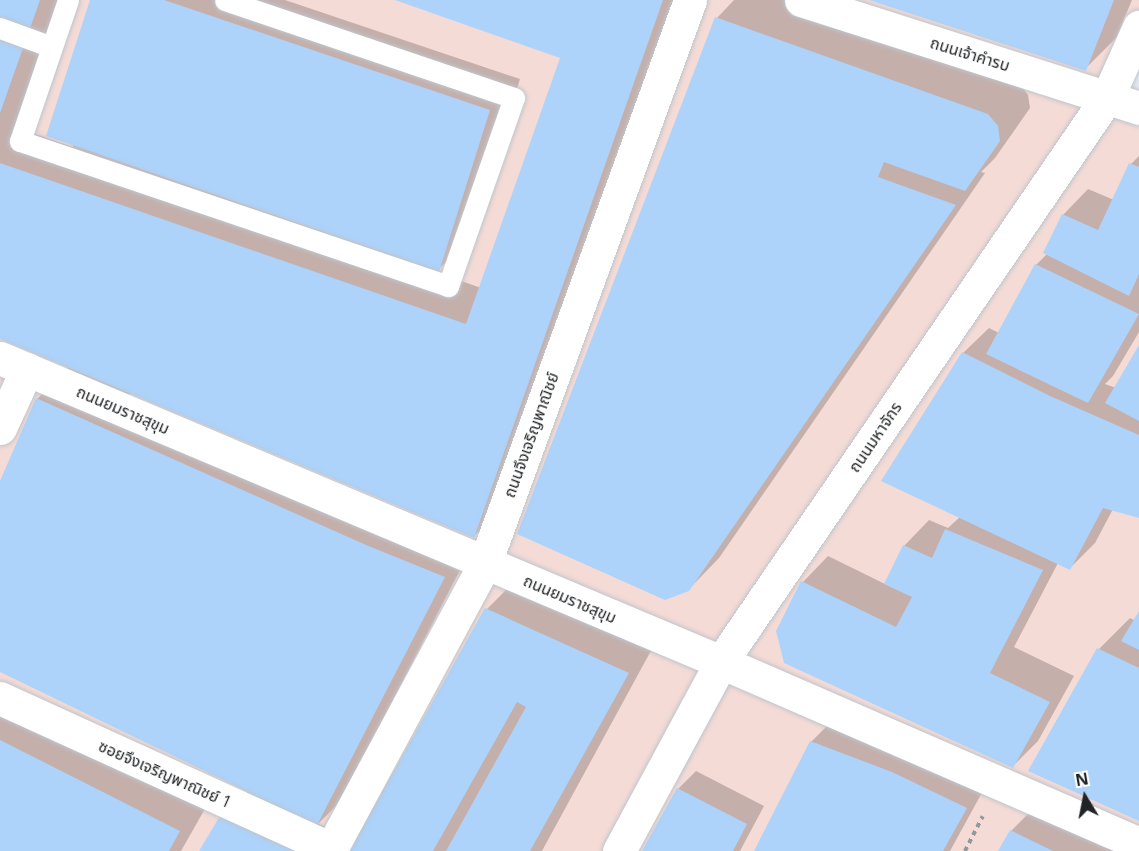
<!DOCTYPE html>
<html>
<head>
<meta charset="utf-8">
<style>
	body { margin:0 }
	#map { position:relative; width:1139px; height:851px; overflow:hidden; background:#e6ecf3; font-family:"Open Sans","Noto Sans Thai",sans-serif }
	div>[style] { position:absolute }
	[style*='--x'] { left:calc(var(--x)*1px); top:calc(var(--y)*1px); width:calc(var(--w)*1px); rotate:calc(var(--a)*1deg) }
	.commercial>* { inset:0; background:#f5dbd6 }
	.shadow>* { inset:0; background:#0003 }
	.building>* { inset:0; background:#add3fb }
	.path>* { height:4px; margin-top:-2px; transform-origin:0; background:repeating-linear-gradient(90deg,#93989d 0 4.5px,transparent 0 9px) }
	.roads { filter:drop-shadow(0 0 2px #bfc5cb) drop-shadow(0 0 2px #bfc5cb) }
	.lane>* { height:21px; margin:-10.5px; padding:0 10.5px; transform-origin:10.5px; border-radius:10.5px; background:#fff }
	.street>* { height:33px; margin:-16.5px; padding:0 16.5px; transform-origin:16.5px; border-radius:16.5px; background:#fff }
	span { translate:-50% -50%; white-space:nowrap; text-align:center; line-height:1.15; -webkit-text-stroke:5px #fff; paint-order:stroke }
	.street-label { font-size:16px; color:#212426 }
	.north { position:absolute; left:1055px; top:767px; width:60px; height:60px; -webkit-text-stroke:4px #fff; paint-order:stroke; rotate:350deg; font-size:16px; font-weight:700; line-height:24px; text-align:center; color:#212426 }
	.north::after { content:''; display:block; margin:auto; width:21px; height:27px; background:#212426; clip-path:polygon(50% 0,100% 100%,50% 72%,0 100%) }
</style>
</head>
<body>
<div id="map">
	<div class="commercial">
		<i style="clip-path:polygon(0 0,1139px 0,1139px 36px,1121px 82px,1139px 90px,1139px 851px,0 851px)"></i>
	</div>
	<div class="shadow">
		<i style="clip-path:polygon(0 0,59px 0,15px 127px,73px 147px,91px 0,285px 0,520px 79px,469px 239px,436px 272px,481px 288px,562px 57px,398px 0,682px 0,505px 505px,474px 536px,130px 392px,129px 395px,470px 551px,340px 802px,318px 824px,326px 827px,201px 851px,221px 817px,248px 790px,0 671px,0 485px,37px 399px,69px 367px,0 338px)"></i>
		<i style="clip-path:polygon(734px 0,785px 0,1019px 83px,1028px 95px,1030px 108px,995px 158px,981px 172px,985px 173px,719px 558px,688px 590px,717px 18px)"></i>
		<i style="clip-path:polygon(872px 0,1132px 0,1116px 38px,1085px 69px)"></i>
		<i style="clip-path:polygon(1139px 156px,1139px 332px,1113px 376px,1105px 384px,1116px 388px,1139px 348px,1139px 517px,1113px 509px,1095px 543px,1070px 568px,1058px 563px,1014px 647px,1074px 676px,1038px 741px,1013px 766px,777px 632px,803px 582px,828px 556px,885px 584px,904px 546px,929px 520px,948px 528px,960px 517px,963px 353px,989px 328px,999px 333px,1036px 265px,1047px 254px,1063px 215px,1088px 189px,1114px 200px,1131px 164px)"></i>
		<i style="clip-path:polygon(512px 584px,653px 647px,542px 851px,351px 851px,487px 609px)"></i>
		<i style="clip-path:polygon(1139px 614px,1139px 819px,1099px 649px,1130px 618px,1134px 620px)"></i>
		<i style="clip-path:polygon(0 694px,210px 800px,181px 851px,0 851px)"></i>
		<i style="clip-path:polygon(829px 724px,984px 789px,950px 851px,756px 851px,811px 742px)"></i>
		<i style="clip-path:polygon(696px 771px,764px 806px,740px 851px,643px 851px,678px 789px)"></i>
		<i style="clip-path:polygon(1037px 805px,1130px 851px,1000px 851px,1011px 831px)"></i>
	</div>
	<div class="building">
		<i style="clip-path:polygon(0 0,40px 0,0 113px)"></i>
		<i style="clip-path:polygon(90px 0,164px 0,490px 110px,439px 272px,46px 136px)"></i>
		<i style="clip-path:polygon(395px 0,663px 0,474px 538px,0 339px,0 163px,466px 324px,560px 58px)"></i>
		<i style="clip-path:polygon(869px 0,1114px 0,1086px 71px)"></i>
		<i style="clip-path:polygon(715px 17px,988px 114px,998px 126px,1000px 141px,965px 191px,884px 162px,878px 177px,956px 205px,689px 591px,665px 600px,517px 534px)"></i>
		<i style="clip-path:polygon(1129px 163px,1139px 167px,1139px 274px,1129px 296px,1043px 253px,1062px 214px,1098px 230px)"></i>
		<i style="clip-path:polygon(1035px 264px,1139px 314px,1088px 403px,986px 354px)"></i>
		<i style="clip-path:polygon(1139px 345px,1139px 421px,1105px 403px)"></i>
		<i style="clip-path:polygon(962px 352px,1050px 396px,1139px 435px,1139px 518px,1103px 508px,1070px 570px,881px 481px)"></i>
		<i style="clip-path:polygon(36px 398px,366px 545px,445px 577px,315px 829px,242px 789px,0 672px,0 481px)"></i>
		<i style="clip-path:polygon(945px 529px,1043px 570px,990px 673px,1050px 702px,1013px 768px,784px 663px,776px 631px,801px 581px,896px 627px,912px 597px,884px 584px,903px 545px,932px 558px)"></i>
		<i style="clip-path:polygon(485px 608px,629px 673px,530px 851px,446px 851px,526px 707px,517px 702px,433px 851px,349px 851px)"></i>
		<i style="clip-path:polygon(1139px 611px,1139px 650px,1121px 641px)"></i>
		<i style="clip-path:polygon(1097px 648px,1139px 668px,1139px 821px,1028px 771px)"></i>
		<i style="clip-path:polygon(0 740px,180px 831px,169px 851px,0 851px)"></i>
		<i style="clip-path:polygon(810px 741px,892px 772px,967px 808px,943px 851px,754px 851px)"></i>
		<i style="clip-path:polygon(677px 788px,747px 824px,733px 851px,642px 851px)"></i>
		<i style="clip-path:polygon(220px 816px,298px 851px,199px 851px)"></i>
		<i style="clip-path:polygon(1010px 830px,1053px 851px,998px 851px)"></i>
	</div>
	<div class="path">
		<i style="--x:965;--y:851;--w:39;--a:-63"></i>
	</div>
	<div class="roads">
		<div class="lane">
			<i style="--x:68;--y:0;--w:149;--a:108.8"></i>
			<i style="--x:20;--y:141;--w:452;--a:18.7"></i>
			<i style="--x:448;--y:286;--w:199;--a:-70.7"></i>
			<i style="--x:514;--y:98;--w:305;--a:-161.3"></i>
			<i style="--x:0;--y:28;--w:55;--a:20.1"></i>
		</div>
		<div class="street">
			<i style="--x:801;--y:0;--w:355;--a:17.7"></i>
			<i style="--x:0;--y:358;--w:782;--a:22.86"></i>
			<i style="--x:721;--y:662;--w:456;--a:23.5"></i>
			<i style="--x:0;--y:428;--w:65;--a:-65.4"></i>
			<i style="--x:0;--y:698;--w:364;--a:24.5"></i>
			<i style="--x:330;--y:851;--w:327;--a:-61.7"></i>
			<i style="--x:485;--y:563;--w:599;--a:-69.99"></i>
			<i style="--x:619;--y:851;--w:215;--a:-61.6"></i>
			<i style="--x:721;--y:662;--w:686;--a:-55.64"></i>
			<i style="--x:1108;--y:96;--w:76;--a:-65.8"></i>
		</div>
	</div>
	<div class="street-label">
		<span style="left:970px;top:54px;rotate:17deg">ถนนเจ้าคำรบ</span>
		<span style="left:123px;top:410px;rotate:23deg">ถนนยมราชสุขุม</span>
		<span style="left:531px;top:435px;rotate:-70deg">ถนนจึงเจริญพาณิชย์</span>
		<span style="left:875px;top:437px;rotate:-56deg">ถนนมหาจักร</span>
		<span style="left:570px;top:599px;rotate:23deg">ถนนยมราชสุขุม</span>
		<span style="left:165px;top:774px;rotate:24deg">ซอยจึงเจริญพาณิชย์ 1</span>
	</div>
	<div class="north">N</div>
</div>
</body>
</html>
